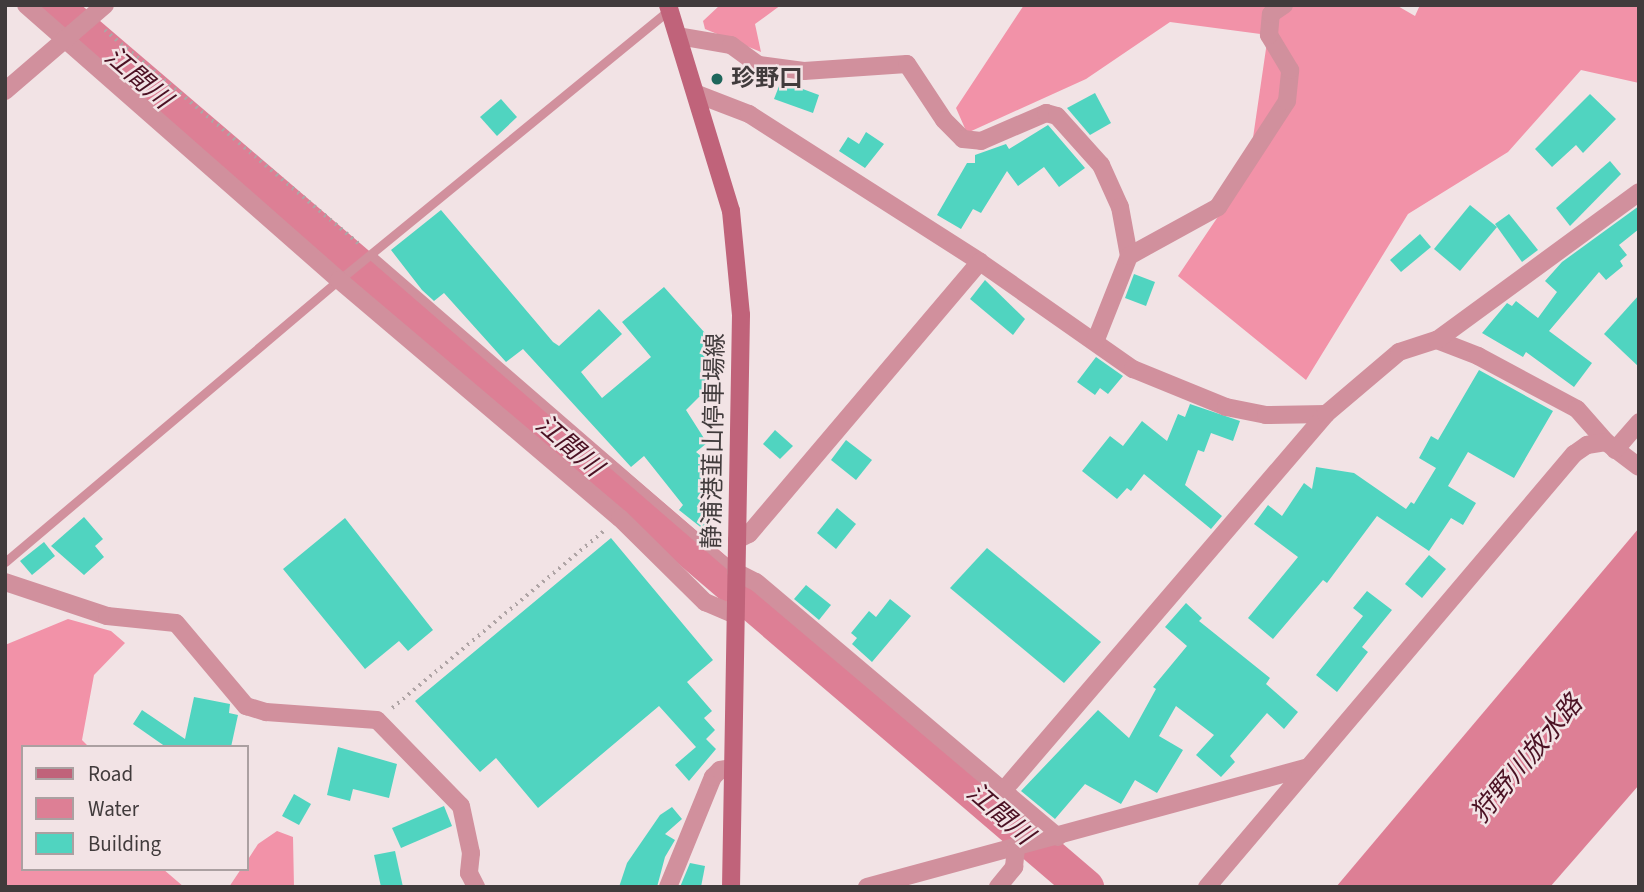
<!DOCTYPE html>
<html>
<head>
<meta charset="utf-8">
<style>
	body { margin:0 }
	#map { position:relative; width:1644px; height:892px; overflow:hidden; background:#f2e3e5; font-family:"Source Sans 3","Noto Sans JP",sans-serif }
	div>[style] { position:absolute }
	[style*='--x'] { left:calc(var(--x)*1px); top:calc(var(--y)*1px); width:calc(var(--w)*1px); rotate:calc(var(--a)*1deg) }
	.forest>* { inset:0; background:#f292a8 }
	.water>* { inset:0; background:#dd7f95 }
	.river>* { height:37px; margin:-18.5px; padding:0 18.5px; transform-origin:18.5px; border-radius:18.5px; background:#dd7f95 }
	.building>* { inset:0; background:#50d4c0 }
	.path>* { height:3.5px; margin-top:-1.75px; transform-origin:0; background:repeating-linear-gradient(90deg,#afa4a5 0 2px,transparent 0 7px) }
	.lane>* { height:9px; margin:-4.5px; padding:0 4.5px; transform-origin:4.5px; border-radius:4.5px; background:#d1909d }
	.street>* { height:18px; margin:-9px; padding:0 9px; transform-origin:9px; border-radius:9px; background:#d1909d }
	.secondary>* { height:18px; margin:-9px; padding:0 9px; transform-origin:9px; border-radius:9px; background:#c0637a }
	.dots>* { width:19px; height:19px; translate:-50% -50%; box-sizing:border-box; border:4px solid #f2e3e5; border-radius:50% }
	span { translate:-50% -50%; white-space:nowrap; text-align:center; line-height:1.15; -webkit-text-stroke:5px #f2e3e5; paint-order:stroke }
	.poi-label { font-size:24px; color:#413b3c; font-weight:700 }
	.left { translate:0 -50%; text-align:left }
	.street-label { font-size:24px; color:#413b3c }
	.water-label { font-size:26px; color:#4b1123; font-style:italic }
	.frame { position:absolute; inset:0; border:7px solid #413b3c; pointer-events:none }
	.legend { position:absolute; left:21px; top:745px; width:228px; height:126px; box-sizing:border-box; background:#f2e3e5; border:2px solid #aba0a1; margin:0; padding:9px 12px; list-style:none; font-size:21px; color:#413b3c }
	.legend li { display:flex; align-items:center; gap:14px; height:35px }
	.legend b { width:35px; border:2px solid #aba0a1 }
</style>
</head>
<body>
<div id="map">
	<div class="forest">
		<i style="clip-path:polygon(720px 5px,781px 5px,755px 24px,761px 52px,705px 29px,703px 21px)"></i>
		<i style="clip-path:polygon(1024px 5px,1396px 5px,1415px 16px,1420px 5px,1639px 5px,1639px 83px,1581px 70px,1508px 152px,1408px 214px,1306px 380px,1178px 276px,1248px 172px,1268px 35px,1170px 22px,1086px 79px,967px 133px,956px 108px)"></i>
		<i style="clip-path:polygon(68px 619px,111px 631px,125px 643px,94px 675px,82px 740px,89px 747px,23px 747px,23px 869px,163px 869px,184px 887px,5px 887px,5px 645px)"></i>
		<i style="clip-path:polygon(277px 831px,293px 837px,294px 887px,229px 887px,241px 869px,247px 869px,247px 861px,258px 844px)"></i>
	</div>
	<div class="water">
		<i style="clip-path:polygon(1639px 528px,1639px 785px,1550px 887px,1336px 887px)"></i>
	</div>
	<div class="river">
		<i style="--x:53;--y:5;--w:1358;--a:40.52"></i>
	</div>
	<div class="building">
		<i style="clip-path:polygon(781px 81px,819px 95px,813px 113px,774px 99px)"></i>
		<i style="clip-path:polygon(1095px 93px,1111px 123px,1090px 135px,1067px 108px)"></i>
		<i style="clip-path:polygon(1590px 94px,1616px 119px,1583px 153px,1576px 145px,1552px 167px,1535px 149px)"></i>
		<i style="clip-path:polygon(501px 99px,517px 117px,497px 136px,480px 117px)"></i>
		<i style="clip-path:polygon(1048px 125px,1085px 168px,1059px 187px,1044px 167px,1018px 186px,1007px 171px,981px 213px,973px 209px,961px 229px,937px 215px,967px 163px,975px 163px,975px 155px,1006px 144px,1009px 149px)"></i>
		<i style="clip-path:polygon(866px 132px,884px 144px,865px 168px,839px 151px,848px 137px,859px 144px)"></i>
		<i style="clip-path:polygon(1610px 161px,1621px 174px,1570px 226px,1556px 208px)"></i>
		<i style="clip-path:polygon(1470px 205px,1497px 227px,1460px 271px,1434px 249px)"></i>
		<i style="clip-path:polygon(1639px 206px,1639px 229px,1619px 245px,1627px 255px,1620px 261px,1623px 266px,1606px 280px,1599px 272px,1549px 331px,1592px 363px,1574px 387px,1526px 352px,1523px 357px,1482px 333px,1507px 303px,1512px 306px,1516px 301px,1538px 318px,1557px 292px,1545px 281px,1562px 262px)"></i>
		<i style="clip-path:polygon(441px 210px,553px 342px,559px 346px,599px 309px,622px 334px,581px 372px,602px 398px,651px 357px,622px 322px,664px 287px,720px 350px,718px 378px,707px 377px,705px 391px,686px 410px,707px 443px,696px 452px,712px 465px,707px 470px,719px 480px,704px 499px,718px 511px,703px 529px,679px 510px,683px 505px,644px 456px,631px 467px,523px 349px,506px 362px,444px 293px,434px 301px,422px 290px,391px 250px)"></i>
		<i style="clip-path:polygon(1509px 214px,1538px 250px,1522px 262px,1495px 224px)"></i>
		<i style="clip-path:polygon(1420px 234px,1431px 247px,1401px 272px,1390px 260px)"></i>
		<i style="clip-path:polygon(1134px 274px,1155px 282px,1146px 306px,1125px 298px)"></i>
		<i style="clip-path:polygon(985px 280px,1025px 319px,1013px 335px,970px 299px)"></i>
		<i style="clip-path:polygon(1639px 295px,1639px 367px,1604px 334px)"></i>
		<i style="clip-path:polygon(1096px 357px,1123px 376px,1108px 394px,1100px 388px,1095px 395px,1077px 382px)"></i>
		<i style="clip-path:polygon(1479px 370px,1553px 411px,1514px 478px,1468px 452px,1448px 486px,1476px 503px,1463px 525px,1451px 518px,1429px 551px,1377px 516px,1327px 583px,1323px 580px,1273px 639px,1248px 618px,1298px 557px,1254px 524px,1268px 505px,1282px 516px,1304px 483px,1312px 489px,1316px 467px,1354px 473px,1406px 509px,1411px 502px,1414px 504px,1436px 468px,1419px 458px,1431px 436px,1438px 440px)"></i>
		<i style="clip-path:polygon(1190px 404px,1240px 421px,1233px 441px,1211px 433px,1204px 452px,1198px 450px,1185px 485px,1222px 516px,1211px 529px,1144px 474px,1131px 491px,1127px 488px,1117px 499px,1082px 471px,1110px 436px,1123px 446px,1142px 421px,1167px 441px,1178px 414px,1185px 417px)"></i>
		<i style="clip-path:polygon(775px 430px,793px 446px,780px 459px,763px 444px)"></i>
		<i style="clip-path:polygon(846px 440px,872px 460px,856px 480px,831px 460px)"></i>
		<i style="clip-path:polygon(837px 508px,856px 524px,836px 549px,817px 533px)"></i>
		<i style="clip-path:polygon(84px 517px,103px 539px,95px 546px,104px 557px,84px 575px,51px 546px)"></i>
		<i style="clip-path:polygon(345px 518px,433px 630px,408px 651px,399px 641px,365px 669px,283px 569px)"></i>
		<i style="clip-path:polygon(611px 538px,713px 660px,687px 682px,712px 711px,704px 718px,715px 730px,706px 739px,716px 749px,689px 781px,675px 765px,696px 747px,659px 706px,538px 808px,496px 758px,480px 772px,415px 701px)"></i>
		<i style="clip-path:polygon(44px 542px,55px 556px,32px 575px,20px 561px)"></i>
		<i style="clip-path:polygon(987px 548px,1101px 642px,1064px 683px,950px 588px)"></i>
		<i style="clip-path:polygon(1429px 555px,1446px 569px,1422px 598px,1405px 584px)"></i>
		<i style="clip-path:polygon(806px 585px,831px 605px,819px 620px,794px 599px)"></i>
		<i style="clip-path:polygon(1367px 591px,1392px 610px,1362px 647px,1368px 652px,1337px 692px,1316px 675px,1363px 616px,1353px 608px)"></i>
		<i style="clip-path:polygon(890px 599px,911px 616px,872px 662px,852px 644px,857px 638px,851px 633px,869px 611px,876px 617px)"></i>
		<i style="clip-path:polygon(1186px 603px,1202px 618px,1199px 621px,1270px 678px,1266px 684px,1298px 712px,1284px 729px,1267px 713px,1230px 756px,1235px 762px,1221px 777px,1196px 755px,1214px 735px,1176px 706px,1159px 736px,1183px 750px,1157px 793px,1135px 780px,1121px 804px,1085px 784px,1055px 819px,1021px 791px,1098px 710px,1129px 738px,1156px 689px,1153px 687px,1187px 646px,1165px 627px)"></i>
		<i style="clip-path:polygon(194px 697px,230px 704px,229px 713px,238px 715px,231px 747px,166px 747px,133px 724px,142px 710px,185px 739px)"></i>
		<i style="clip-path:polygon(338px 747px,397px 764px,389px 798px,353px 789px,350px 801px,327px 795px)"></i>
		<i style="clip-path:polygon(294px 794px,311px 804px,299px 825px,282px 816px)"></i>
		<i style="clip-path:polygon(444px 806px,452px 826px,401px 848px,392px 828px)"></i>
		<i style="clip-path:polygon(672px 807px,682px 819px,665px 834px,675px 840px,665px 857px,657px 887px,619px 887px,627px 863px,660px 815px)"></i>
		<i style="clip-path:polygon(395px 851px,403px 887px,381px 887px,374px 855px)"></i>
		<i style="clip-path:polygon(690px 863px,705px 866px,701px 887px,680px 887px)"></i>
	</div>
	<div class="path">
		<i style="--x:105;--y:30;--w:332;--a:40.1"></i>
		<i style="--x:392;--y:708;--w:279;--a:-39.9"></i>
	</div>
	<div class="lane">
		<i style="--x:371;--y:255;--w:481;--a:40.9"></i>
		<i style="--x:5;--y:562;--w:437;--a:-40.2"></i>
		<i style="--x:339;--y:280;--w:428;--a:-39.3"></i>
	</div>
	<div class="street">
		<i style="--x:26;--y:5;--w:417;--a:41.3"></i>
		<i style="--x:339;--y:280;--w:368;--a:40.3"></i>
		<i style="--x:620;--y:518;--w:120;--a:44.7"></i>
		<i style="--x:705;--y:602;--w:33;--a:23"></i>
		<i style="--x:678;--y:36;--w:54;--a:9.6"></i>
		<i style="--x:731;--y:45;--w:34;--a:36"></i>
		<i style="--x:759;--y:65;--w:45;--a:7.6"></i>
		<i style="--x:804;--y:71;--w:103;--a:-3.9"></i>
		<i style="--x:907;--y:64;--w:67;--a:56.5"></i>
		<i style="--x:944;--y:120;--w:27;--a:45"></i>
		<i style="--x:963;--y:139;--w:18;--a:6"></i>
		<i style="--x:981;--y:141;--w:71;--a:-23.3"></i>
		<i style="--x:1046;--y:113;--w:11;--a:15"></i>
		<i style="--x:1057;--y:116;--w:66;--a:48.1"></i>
		<i style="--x:1101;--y:165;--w:46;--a:65.7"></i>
		<i style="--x:1120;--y:207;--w:50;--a:79.6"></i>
		<i style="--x:5;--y:91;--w:132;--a:-40.7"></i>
		<i style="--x:697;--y:94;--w:56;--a:21"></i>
		<i style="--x:749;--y:114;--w:274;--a:32.6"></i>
		<i style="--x:980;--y:262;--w:187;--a:35"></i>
		<i style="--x:1133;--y:369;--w:100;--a:22.2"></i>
		<i style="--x:1226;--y:407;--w:41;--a:11.3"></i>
		<i style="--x:1266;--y:415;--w:60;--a:-1"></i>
		<i style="--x:1437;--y:340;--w:44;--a:21.3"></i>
		<i style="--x:1478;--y:356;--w:112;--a:28.2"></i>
		<i style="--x:1577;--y:409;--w:44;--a:48.7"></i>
		<i style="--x:1606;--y:442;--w:41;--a:37.1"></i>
		<i style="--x:1095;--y:342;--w:92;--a:-68.4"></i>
		<i style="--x:1129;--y:256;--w:102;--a:-28.8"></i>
		<i style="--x:1218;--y:207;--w:126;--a:-56.9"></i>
		<i style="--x:1287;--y:101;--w:31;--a:-84"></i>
		<i style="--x:1290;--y:70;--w:41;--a:-121"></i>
		<i style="--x:1269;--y:35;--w:21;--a:-85"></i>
		<i style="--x:1271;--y:14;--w:16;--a:-35"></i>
		<i style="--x:1615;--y:450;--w:37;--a:-49"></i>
		<i style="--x:737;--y:540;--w:13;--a:-27"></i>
		<i style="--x:749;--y:534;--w:357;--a:-49.7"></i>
		<i style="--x:736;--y:572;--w:22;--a:27"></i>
		<i style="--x:756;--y:582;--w:395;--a:40.2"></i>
		<i style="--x:5;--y:582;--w:108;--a:18.4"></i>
		<i style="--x:107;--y:616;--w:69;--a:5.8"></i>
		<i style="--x:176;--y:623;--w:109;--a:49.9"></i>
		<i style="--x:246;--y:706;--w:21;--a:17"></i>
		<i style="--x:266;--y:712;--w:111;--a:4.1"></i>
		<i style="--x:377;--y:720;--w:120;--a:45.7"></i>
		<i style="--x:461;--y:806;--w:48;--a:78"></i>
		<i style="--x:471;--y:853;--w:20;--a:96"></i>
		<i style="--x:469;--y:873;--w:16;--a:63"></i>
		<i style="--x:1003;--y:791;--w:496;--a:-49.4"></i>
		<i style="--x:1326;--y:414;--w:96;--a:-40.3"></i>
		<i style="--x:1399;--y:352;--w:40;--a:-18"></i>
		<i style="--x:1437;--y:340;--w:250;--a:-36.2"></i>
		<i style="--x:668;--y:887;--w:119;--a:-67.8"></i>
		<i style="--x:713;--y:777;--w:10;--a:-45"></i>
		<i style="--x:720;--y:770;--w:13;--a:-9"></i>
		<i style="--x:867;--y:887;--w:457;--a:-15.2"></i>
		<i style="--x:998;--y:887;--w:26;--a:-51"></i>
		<i style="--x:1014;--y:867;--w:18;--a:-84"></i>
		<i style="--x:1207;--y:887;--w:568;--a:-49.72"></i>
		<i style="--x:1574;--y:454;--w:16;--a:-35"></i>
		<i style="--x:1587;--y:445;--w:19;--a:-9"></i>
	</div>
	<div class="secondary">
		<i style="--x:668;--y:5;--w:215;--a:73"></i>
		<i style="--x:731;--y:211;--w:104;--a:84.5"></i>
		<i style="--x:741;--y:315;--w:572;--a:91"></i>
	</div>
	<div class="dots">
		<i style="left:717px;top:79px;background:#1e665b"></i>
	</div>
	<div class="poi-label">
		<span class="left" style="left:731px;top:79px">珍野口</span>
	</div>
	<div class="street-label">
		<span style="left:714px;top:441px;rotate:-89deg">静浦港韮山停車場線</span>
	</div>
	<div class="water-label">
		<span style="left:138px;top:78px;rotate:41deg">江間川</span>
		<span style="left:569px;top:446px;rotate:41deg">江間川</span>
		<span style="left:1527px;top:759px;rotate:-50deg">狩野川放水路</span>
		<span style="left:1000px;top:814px;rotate:41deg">江間川</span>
	</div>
	<div class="frame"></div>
	<ul class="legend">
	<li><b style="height:9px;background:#c0637a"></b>Road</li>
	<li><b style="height:19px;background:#dd7f95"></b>Water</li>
	<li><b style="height:19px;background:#50d4c0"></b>Building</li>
	</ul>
</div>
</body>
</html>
